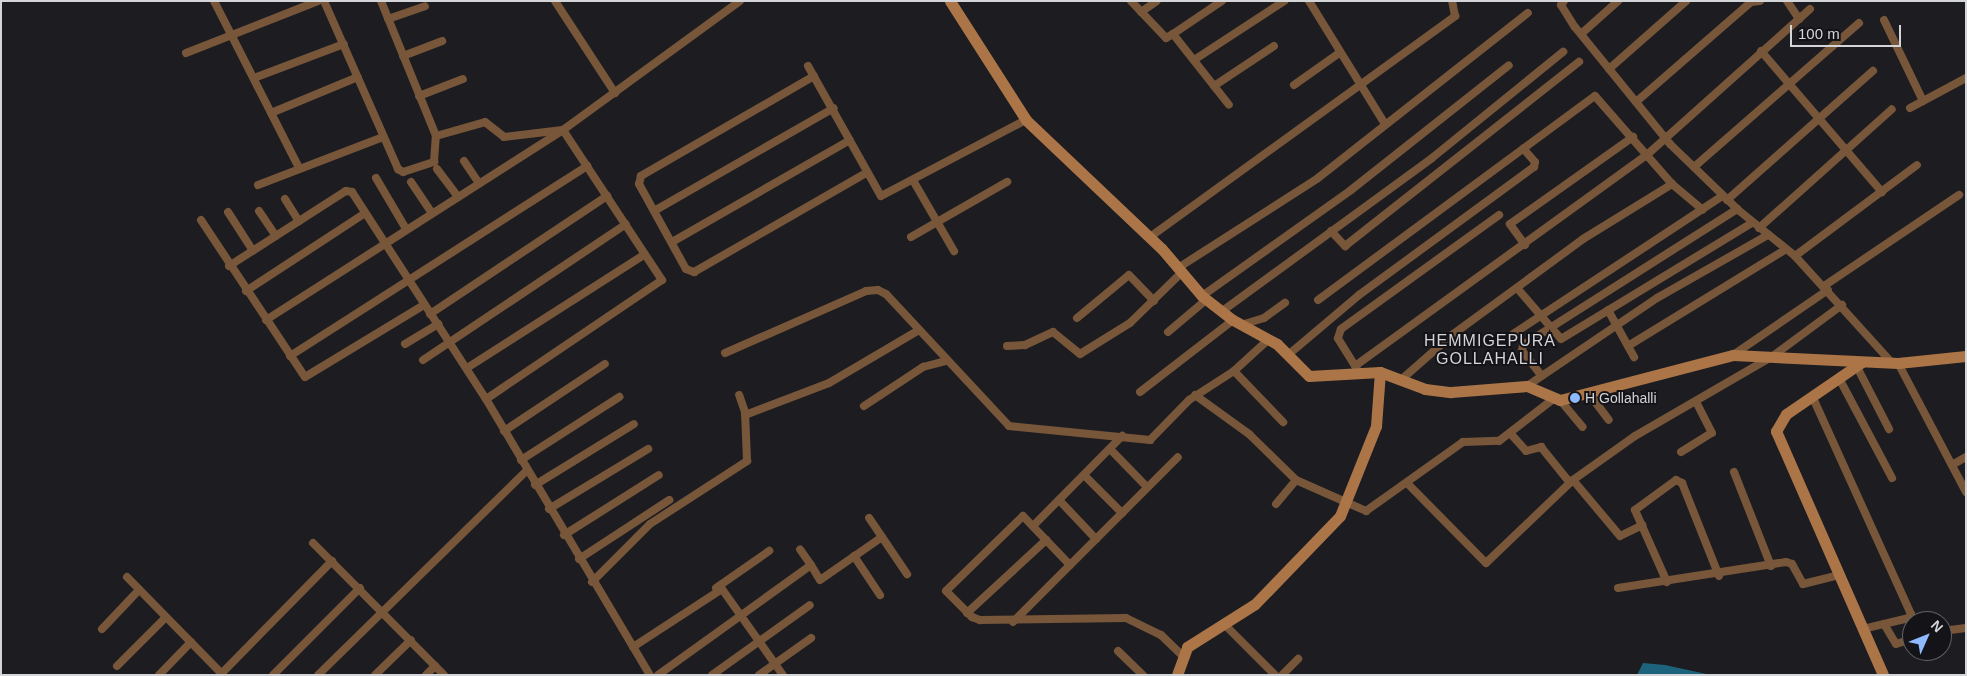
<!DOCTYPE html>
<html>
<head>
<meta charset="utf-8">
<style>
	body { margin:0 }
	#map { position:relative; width:1967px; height:676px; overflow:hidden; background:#1d1d21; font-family:Arial,sans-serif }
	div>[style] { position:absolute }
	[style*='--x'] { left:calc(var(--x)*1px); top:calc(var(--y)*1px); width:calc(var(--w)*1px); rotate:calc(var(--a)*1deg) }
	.water>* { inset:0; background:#1d637b }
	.street>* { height:8px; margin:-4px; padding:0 4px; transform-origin:4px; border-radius:4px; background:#78563a }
	.secondary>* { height:11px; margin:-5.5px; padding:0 5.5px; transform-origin:5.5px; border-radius:5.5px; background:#ac7548 }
	.dots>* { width:14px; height:14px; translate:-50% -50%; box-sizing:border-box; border:2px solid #141418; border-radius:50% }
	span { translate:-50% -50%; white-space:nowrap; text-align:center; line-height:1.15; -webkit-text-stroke:4px #141418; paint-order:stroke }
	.poi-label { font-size:14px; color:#d4d5d8 }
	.left { translate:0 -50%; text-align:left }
	.quarter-label { font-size:16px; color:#d4d5d8; letter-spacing:1px }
	.frame { position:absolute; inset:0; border:2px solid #d4d5d8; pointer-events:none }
	.north { position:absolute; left:1902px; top:611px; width:50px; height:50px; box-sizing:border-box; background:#141418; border:1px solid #616165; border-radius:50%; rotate:46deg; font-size:14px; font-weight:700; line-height:20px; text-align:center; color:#d4d5d8 }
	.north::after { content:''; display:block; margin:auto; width:18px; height:22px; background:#8eb9fc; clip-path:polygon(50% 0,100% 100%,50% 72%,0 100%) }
	.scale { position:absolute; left:1790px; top:25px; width:111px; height:22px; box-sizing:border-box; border:2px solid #d4d5d8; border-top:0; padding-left:6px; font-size:15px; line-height:18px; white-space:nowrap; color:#d4d5d8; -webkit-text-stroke:4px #141418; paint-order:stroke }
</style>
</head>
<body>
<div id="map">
	<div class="water">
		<i style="clip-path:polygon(1643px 663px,1665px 665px,1711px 675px,1637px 675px)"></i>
	</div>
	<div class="street">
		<i style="--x:214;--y:1;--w:187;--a:63"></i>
		<i style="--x:324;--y:1;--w:184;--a:66.2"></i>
		<i style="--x:398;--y:169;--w:6;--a:31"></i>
		<i style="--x:403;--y:172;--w:33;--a:-18"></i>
		<i style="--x:434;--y:162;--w:26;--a:-86"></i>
		<i style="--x:381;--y:1;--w:146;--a:67.8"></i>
		<i style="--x:436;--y:136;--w:51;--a:-15.9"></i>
		<i style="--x:485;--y:122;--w:24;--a:38"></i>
		<i style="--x:504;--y:137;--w:59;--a:-6.8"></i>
		<i style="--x:563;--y:130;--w:180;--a:56.6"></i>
		<i style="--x:662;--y:280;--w:212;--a:145.9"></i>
		<i style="--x:555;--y:1;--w:110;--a:56.9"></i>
		<i style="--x:1131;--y:1;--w:51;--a:46.6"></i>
		<i style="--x:1166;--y:38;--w:8;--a:-30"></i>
		<i style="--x:1173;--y:34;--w:90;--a:51.7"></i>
		<i style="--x:1309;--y:1;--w:145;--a:58.3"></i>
		<i style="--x:1564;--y:1;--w:5;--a:127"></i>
		<i style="--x:1561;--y:5;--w:26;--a:58"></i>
		<i style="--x:1575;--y:27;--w:151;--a:50.9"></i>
		<i style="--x:1670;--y:144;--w:93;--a:44.1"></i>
		<i style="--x:1737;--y:209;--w:75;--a:39"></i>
		<i style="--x:1795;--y:256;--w:144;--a:47.8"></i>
		<i style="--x:1787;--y:1;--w:22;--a:56"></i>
		<i style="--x:1141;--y:12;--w:19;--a:-35"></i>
		<i style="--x:388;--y:19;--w:39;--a:-19"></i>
		<i style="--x:1884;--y:20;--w:90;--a:64.3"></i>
		<i style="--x:1173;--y:34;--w:59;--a:-34"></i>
		<i style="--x:1581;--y:34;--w:50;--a:-41.7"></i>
		<i style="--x:1761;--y:51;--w:186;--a:49.4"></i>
		<i style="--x:186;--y:53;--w:142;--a:-21.5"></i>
		<i style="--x:403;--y:56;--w:42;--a:-21"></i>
		<i style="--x:1194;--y:60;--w:108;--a:-33.2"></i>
		<i style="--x:808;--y:66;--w:149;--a:60.7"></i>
		<i style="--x:881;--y:196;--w:164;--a:-27.7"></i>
		<i style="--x:1609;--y:69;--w:103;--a:-41.4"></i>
		<i style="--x:814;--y:76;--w:200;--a:150"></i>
		<i style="--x:641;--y:176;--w:8;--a:104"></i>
		<i style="--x:639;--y:184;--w:97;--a:61.1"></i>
		<i style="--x:686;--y:269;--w:9;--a:21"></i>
		<i style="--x:694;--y:272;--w:198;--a:-29.9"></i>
		<i style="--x:254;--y:78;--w:96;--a:-20.7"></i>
		<i style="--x:1294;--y:85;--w:55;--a:-35.4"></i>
		<i style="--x:1214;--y:86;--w:72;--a:-33.7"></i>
		<i style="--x:419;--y:96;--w:47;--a:-21.1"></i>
		<i style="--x:1636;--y:102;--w:152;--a:-41"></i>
		<i style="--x:1751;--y:2;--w:9;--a:-6"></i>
		<i style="--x:1910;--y:108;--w:64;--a:-28.2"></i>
		<i style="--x:271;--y:113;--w:94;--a:-22.5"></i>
		<i style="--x:464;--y:161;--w:27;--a:56"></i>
		<i style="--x:1694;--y:167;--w:219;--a:-41.1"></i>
		<i style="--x:437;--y:169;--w:35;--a:53"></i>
		<i style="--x:376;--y:178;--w:59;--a:59.5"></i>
		<i style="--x:411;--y:182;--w:37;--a:56"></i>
		<i style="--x:914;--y:182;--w:80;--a:59.9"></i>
		<i style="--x:258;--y:185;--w:134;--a:-21"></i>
		<i style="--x:285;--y:199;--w:26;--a:58"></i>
		<i style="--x:1727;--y:200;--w:195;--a:-41.5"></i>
		<i style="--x:259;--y:211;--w:30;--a:56"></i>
		<i style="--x:654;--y:211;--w:207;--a:-29.8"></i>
		<i style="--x:228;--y:212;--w:46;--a:57.3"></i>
		<i style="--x:201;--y:220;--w:188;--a:56.5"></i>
		<i style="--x:305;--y:377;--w:139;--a:-31.2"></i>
		<i style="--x:1759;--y:228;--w:178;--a:-41.8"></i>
		<i style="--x:1331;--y:231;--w:21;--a:47"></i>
		<i style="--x:1345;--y:246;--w:298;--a:-38.2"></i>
		<i style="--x:911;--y:237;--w:111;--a:-29.8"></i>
		<i style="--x:1150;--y:237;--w:377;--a:-35.9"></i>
		<i style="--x:1455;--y:16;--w:15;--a:-101"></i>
		<i style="--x:672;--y:242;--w:205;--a:-29.8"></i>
		<i style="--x:1525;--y:245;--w:26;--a:-126"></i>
		<i style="--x:1510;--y:224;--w:151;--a:-35.3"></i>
		<i style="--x:1795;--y:256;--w:152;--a:-36.7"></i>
		<i style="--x:229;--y:266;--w:139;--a:-32.7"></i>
		<i style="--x:346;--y:191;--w:6;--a:9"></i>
		<i style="--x:352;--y:192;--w:247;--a:57.1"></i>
		<i style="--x:486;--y:399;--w:321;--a:59.3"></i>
		<i style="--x:1178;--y:268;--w:166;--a:-32.7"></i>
		<i style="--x:1318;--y:178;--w:267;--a:-38.2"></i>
		<i style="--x:1824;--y:286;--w:163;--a:-34"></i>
		<i style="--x:1517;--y:288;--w:67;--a:49.2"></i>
		<i style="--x:1561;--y:339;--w:223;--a:-31.3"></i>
		<i style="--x:246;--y:291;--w:142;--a:-33.2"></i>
		<i style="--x:1202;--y:296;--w:183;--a:-35.4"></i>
		<i style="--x:1351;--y:190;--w:201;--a:-38.3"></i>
		<i style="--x:1318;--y:300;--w:344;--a:-36.4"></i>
		<i style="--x:1595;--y:96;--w:117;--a:48.8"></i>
		<i style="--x:1672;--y:184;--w:40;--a:40"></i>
		<i style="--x:1608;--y:310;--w:54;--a:61"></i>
		<i style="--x:1221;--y:312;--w:261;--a:-36.1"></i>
		<i style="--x:1432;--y:158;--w:169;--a:-39"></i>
		<i style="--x:430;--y:314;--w:213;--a:-33.7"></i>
		<i style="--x:1077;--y:318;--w:67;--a:-39.6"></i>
		<i style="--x:1129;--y:275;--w:36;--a:46"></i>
		<i style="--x:266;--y:320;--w:353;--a:-32.6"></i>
		<i style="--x:563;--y:130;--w:219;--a:-36.1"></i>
		<i style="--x:1241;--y:325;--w:24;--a:-17"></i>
		<i style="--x:1264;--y:318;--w:26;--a:-36"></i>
		<i style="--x:1168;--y:332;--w:50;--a:-40.1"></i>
		<i style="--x:1513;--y:334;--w:250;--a:-33.4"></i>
		<i style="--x:405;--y:344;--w:39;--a:-31"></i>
		<i style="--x:1007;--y:346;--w:18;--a:-3"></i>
		<i style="--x:1025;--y:345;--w:31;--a:-25"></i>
		<i style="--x:1053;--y:332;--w:35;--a:39"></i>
		<i style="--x:1080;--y:354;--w:59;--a:-31.8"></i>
		<i style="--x:1130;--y:323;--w:71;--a:-44.4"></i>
		<i style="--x:1628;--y:346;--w:185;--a:-31.5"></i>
		<i style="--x:725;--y:353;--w:154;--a:-23.7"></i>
		<i style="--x:866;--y:291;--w:12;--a:-5"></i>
		<i style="--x:878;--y:290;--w:9;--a:27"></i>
		<i style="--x:886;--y:294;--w:180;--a:47"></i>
		<i style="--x:1009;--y:426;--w:142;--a:5.7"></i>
		<i style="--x:1150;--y:440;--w:56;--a:-45.7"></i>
		<i style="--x:1189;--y:400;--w:54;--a:-32.8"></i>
		<i style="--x:1234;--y:371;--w:47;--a:-42.4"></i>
		<i style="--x:1288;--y:355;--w:93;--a:-40.2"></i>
		<i style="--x:1359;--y:295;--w:217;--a:-36.2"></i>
		<i style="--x:1534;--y:167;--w:5;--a:-79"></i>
		<i style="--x:1535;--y:162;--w:18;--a:-131"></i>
		<i style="--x:1733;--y:355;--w:115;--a:-34.4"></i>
		<i style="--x:290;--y:356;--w:353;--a:-32.6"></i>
		<i style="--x:423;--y:360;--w:244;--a:-33.8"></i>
		<i style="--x:1898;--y:363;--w:146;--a:62.2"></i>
		<i style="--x:1355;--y:366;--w:363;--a:-35.9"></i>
		<i style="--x:1649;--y:153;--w:216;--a:-41.8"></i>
		<i style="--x:1857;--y:367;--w:70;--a:62.7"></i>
		<i style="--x:467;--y:368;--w:211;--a:-32.6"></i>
		<i style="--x:1357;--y:369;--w:36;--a:-122"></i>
		<i style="--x:1338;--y:338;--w:9;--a:-72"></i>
		<i style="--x:1341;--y:329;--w:195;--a:-35.8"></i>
		<i style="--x:1234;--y:371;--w:71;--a:46.1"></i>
		<i style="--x:1541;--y:375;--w:31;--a:-128"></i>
		<i style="--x:1522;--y:351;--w:6;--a:-81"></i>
		<i style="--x:1523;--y:345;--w:254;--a:-32.4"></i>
		<i style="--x:1402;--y:379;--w:67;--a:-41.3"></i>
		<i style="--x:1452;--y:335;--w:162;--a:-36.2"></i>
		<i style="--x:1583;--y:239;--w:105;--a:-31.7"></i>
		<i style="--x:1840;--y:380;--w:111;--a:62"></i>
		<i style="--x:1527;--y:386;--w:157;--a:-34.1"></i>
		<i style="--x:1657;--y:298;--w:128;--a:-29.6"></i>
		<i style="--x:1140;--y:392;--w:118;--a:-37.7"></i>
		<i style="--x:1195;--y:395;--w:67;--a:35.8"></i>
		<i style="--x:1249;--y:434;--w:66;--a:44.4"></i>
		<i style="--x:1296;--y:480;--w:77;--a:23.9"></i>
		<i style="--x:1366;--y:511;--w:119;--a:-35.4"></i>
		<i style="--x:1463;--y:442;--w:36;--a:-2"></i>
		<i style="--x:1499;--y:441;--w:67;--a:-37.7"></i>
		<i style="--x:1590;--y:395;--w:31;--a:53"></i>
		<i style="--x:1813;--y:398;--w:237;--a:65.6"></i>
		<i style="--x:1911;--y:614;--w:4;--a:117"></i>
		<i style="--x:1909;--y:618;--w:47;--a:166.6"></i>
		<i style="--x:1560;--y:400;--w:35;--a:50"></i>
		<i style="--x:864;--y:406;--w:71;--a:-33.5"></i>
		<i style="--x:923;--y:367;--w:23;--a:-15"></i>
		<i style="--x:745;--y:415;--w:90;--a:-20.9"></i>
		<i style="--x:829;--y:383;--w:104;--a:-30.5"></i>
		<i style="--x:504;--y:431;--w:121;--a:-33.6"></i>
		<i style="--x:1510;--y:433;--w:24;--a:48"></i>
		<i style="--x:1526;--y:451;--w:16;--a:-15"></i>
		<i style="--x:1541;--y:447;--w:46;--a:51.1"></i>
		<i style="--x:1110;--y:449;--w:53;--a:45.8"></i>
		<i style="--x:1681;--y:452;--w:36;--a:-32"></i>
		<i style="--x:1712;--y:433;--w:34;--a:-117"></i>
		<i style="--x:521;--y:460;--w:117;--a:-32.7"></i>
		<i style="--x:1952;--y:465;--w:16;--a:-30"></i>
		<i style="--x:1734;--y:472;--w:101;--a:68.5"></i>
		<i style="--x:1084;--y:475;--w:54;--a:45"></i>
		<i style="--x:1573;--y:480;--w:73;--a:50"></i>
		<i style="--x:1620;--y:536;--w:25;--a:-26"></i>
		<i style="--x:1408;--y:484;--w:111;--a:45.4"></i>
		<i style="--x:1486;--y:563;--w:120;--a:-43.7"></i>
		<i style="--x:1573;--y:480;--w:76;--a:-35.4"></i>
		<i style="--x:1635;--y:436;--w:160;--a:-30.1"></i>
		<i style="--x:1773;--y:356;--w:86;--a:-36.5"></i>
		<i style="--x:535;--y:485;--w:116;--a:-31.6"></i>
		<i style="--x:1059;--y:500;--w:54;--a:46.5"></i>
		<i style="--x:1276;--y:504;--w:31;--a:-50"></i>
		<i style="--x:549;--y:509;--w:116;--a:-31.2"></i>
		<i style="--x:1033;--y:526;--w:127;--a:-45.3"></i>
		<i style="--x:564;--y:535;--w:112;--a:-32.3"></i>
		<i style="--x:882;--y:537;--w:45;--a:56"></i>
		<i style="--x:313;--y:543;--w:186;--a:45.2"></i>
		<i style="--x:854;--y:556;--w:47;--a:56.3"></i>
		<i style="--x:579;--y:559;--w:108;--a:-33.2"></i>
		<i style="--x:811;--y:565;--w:17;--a:59"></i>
		<i style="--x:820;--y:580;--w:75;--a:-34.7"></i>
		<i style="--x:882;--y:537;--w:23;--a:-124"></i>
		<i style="--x:1070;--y:565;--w:68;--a:-133.8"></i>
		<i style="--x:1023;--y:516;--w:107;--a:135.8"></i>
		<i style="--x:946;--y:591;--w:37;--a:45"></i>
		<i style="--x:972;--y:617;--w:9;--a:21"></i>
		<i style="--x:980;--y:620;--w:146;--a:-0.8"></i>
		<i style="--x:1126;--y:618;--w:39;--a:26"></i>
		<i style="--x:1161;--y:635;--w:29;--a:44"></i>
		<i style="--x:127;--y:577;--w:137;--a:45.6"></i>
		<i style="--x:592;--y:582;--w:82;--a:-45"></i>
		<i style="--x:650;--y:524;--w:116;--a:-33"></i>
		<i style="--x:747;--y:461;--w:49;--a:-92.3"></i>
		<i style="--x:745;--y:412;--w:18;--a:-109"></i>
		<i style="--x:1667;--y:582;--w:79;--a:-114"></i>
		<i style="--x:1635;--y:510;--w:51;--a:-36.2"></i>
		<i style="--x:1676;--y:480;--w:7;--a:27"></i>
		<i style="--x:1682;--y:483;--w:100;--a:68.3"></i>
		<i style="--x:716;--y:588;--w:65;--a:-34.9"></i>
		<i style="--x:1618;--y:588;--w:170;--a:-8.8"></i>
		<i style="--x:1786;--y:562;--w:6;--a:18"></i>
		<i style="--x:1792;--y:564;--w:23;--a:61"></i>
		<i style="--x:1803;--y:584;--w:38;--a:-14"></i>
		<i style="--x:967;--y:613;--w:108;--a:-42.7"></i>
		<i style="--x:1013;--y:622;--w:233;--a:-45"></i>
		<i style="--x:1224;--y:624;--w:72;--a:45"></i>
		<i style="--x:1884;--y:624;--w:23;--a:59"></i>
		<i style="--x:1896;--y:644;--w:17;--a:-17"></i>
		<i style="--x:102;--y:629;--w:54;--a:-46.5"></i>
		<i style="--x:1942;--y:631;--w:24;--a:-7"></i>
		<i style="--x:633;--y:647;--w:106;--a:-33.1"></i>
		<i style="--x:722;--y:589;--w:105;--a:54.7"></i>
		<i style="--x:1118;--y:651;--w:35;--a:44"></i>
		<i style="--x:117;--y:666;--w:69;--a:-45"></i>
		<i style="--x:159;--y:675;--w:46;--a:-45.9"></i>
		<i style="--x:220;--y:675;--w:160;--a:-45.5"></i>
		<i style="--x:273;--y:675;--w:123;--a:-45"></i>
		<i style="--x:318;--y:675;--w:293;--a:-44.4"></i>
		<i style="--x:375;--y:675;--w:50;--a:-44.2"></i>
		<i style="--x:426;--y:675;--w:13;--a:-45"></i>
		<i style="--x:658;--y:675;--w:188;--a:-35.7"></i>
		<i style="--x:811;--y:565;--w:19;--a:-125"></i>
		<i style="--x:712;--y:675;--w:120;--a:-35.5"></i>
		<i style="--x:759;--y:675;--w:64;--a:-35.4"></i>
		<i style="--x:1282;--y:675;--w:23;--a:-45"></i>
	</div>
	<div class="secondary">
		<i style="--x:950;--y:1;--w:141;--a:57.4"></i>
		<i style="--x:1026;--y:120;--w:187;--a:43.5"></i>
		<i style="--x:1162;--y:249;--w:62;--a:49.6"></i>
		<i style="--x:1202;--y:296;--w:39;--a:38"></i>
		<i style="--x:1233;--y:320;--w:50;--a:28.6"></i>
		<i style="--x:1277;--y:344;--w:45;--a:45"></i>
		<i style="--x:1309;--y:376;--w:71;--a:-3.2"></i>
		<i style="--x:1380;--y:372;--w:48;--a:20.7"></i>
		<i style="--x:1425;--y:389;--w:26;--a:7"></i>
		<i style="--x:1451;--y:392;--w:76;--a:-4.5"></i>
		<i style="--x:1527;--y:386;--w:36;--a:23"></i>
		<i style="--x:1560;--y:400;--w:179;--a:-14.6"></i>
		<i style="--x:1733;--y:355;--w:165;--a:2.8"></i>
		<i style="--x:1898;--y:363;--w:68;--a:-5.9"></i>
		<i style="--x:1862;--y:362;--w:92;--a:145.6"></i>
		<i style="--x:1786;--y:414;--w:20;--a:120"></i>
		<i style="--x:1776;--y:431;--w:266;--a:66.3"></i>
		<i style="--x:1177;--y:675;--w:30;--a:-70"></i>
		<i style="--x:1187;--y:647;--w:80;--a:-32.3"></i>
		<i style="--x:1255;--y:604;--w:122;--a:-46"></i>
		<i style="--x:1340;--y:516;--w:97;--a:-68.2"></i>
		<i style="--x:1376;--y:426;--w:54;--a:-85.8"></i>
	</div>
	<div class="dots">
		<i style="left:1575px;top:398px;background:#8eb9fc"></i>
	</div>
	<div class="poi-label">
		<span class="left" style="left:1585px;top:398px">H Gollahalli</span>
	</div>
	<div class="quarter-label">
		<span style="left:1490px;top:350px">HEMMIGEPURA<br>GOLLAHALLI</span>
	</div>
	<div class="frame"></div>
	<div class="north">N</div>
	<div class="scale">100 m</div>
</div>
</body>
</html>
